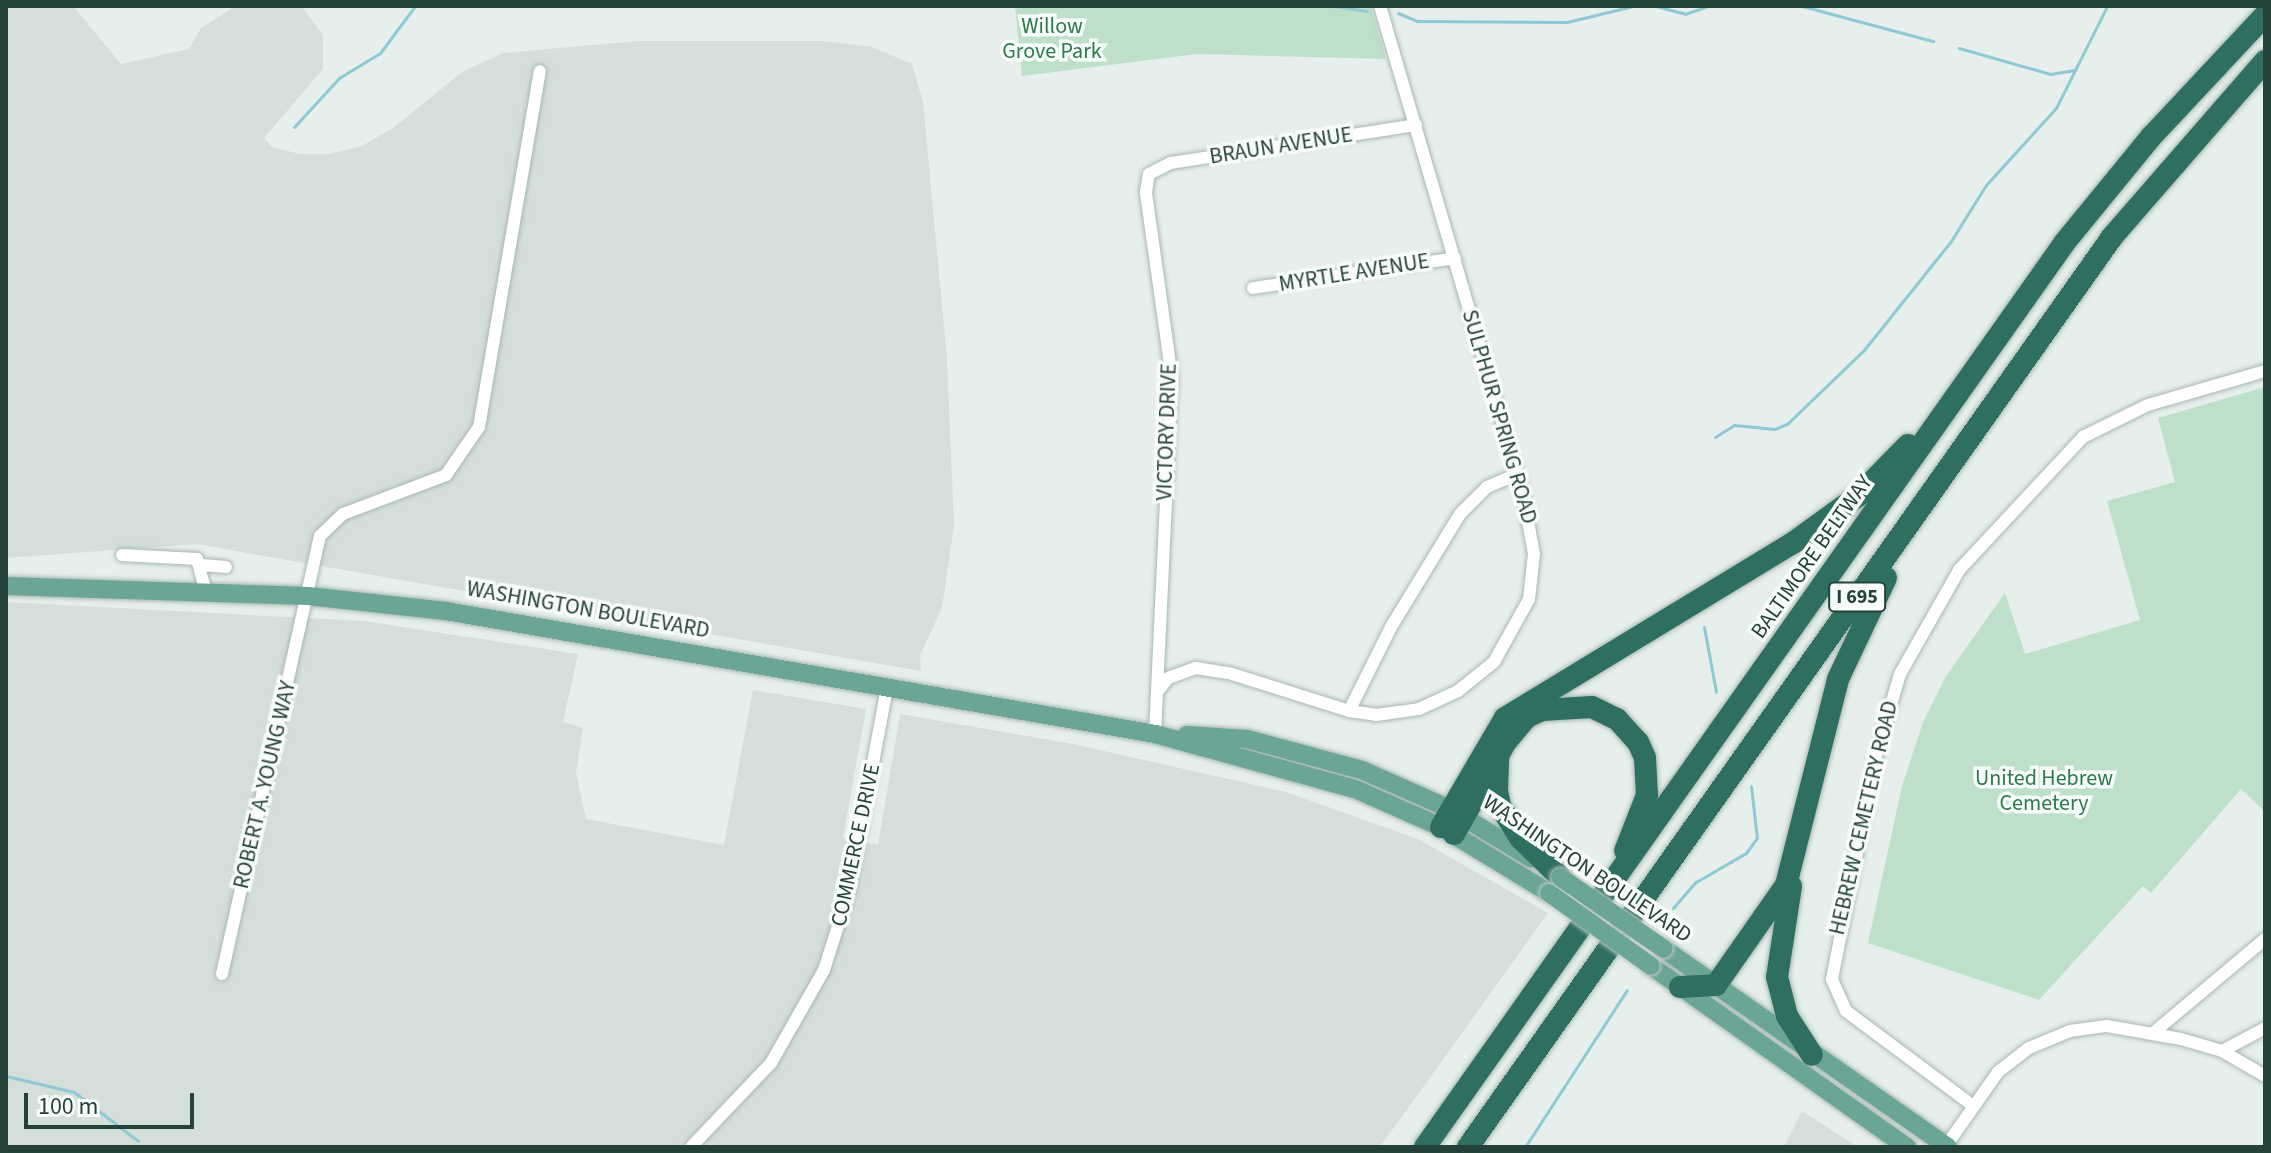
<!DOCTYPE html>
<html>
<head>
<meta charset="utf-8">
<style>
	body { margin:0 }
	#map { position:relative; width:2271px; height:1153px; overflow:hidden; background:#e6efeb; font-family:"Source Sans 3",sans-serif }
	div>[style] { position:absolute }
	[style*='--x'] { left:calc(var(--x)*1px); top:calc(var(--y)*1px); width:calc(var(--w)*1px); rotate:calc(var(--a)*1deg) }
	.built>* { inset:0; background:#d4dfda }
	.green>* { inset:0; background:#bfe0c8 }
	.stream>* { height:3px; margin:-1.5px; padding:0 1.5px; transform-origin:1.5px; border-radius:1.5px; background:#8ec9d4 }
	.roads { filter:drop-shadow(0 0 2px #a8b8b2) drop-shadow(0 0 2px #a8b8b2) }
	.minor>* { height:12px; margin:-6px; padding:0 6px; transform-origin:6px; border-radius:6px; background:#fff }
	.primary>* { height:18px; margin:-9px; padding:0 9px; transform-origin:9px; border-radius:9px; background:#6aa596 }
	.motorway>* { height:22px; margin:-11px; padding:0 11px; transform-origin:11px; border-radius:11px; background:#2f6f62 }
	.bridges { filter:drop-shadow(0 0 2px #c2cac8) drop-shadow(0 0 2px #c2cac8) }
	.primary-bridge>* { height:18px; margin:-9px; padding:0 9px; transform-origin:9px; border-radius:9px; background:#6aa596 }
	span { translate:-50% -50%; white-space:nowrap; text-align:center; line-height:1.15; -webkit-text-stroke:7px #f7fbf9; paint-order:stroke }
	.shield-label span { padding:2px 6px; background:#f7fbf9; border:2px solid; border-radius:6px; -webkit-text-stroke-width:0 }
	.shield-label { font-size:20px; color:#24423a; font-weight:700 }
	.park-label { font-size:22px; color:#2d7a4b }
	.street-label { font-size:22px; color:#24423a }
	.frame { position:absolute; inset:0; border:8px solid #24423a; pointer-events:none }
	.scale { position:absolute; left:24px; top:1093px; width:170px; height:36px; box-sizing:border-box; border:4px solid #24423a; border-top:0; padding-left:10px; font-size:24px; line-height:28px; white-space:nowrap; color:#24423a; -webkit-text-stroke:6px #f7fbf9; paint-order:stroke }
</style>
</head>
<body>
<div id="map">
	<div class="built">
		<i style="clip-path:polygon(6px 6px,73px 6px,121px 64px,189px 49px,201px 28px,236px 6px,301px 6px,323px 35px,323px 69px,264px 138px,272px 147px,300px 154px,329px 154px,362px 146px,393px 128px,462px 72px,503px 53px,639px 41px,824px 41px,872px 47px,912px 64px,923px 102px,947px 359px,954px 526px,942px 608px,920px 655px,921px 671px,196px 544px,6px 558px)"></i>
		<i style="clip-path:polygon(6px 602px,364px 621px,578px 654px,563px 722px,583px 728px,576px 773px,586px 819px,724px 845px,753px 690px,866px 709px,843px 838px,878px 845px,900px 714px,1073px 744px,1286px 792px,1418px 839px,1548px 913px,1380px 1147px,6px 1147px)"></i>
		<i style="clip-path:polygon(1802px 1111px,1858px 1147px,1784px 1147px)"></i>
	</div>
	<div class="green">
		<i style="clip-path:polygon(1015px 6px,1371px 6px,1386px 59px,1197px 54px,1022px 76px)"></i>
		<i style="clip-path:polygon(2265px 387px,2265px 812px,2241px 789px,2151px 893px,2143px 886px,2039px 1000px,1868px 943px,1902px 786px,1923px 722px,1946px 676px,2005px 593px,2025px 654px,2140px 620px,2107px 501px,2175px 482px,2158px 418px)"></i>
	</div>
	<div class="stream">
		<i style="--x:1335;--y:6;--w:32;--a:9"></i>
		<i style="--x:1656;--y:6;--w:30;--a:15"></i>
		<i style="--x:1685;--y:14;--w:24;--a:-19"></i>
		<i style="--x:1802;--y:6;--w:136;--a:15"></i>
		<i style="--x:1398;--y:13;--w:21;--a:23"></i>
		<i style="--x:1417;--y:21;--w:150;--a:0.4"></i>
		<i style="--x:1567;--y:22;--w:68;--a:-13.6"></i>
		<i style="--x:1959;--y:48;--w:95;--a:15.9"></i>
		<i style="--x:2050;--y:74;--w:25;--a:-9"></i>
		<i style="--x:294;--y:127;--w:67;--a:-47.4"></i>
		<i style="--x:339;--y:78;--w:48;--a:-31.4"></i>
		<i style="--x:380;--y:53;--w:59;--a:-53.3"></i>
		<i style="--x:1715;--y:437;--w:22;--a:-32"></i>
		<i style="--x:1734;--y:425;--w:41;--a:5.6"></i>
		<i style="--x:1775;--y:429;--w:13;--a:-23"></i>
		<i style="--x:1787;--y:424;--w:107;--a:-43.9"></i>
		<i style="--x:1864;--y:350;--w:139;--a:-51.4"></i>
		<i style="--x:1951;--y:241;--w:66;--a:-58"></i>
		<i style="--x:1986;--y:185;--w:104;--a:-47.7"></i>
		<i style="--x:2056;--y:108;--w:114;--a:-63.4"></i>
		<i style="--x:1704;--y:627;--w:66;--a:79.5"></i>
		<i style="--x:1673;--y:908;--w:35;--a:-49"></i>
		<i style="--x:1696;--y:882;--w:58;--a:-30.1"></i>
		<i style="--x:1746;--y:853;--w:19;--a:-54"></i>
		<i style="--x:1757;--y:838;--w:52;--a:-96.6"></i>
		<i style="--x:6;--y:1076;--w:70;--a:13.2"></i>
		<i style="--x:74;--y:1092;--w:81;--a:37.4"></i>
		<i style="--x:1525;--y:1147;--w:187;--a:-57"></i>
	</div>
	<div class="roads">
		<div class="minor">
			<i style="--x:1253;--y:288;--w:204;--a:-8.4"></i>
			<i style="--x:122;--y:555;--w:75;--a:3.1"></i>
			<i style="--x:197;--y:559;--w:34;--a:75"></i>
			<i style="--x:202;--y:565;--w:24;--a:5"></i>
			<i style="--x:1158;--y:691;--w:16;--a:-52"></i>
			<i style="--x:1168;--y:678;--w:30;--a:-20"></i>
			<i style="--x:1196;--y:668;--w:36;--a:9"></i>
			<i style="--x:1232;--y:674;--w:123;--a:17.5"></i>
			<i style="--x:1349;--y:711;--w:27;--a:8"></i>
			<i style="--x:1376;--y:715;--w:43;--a:-7.9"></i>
			<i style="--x:1419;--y:709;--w:43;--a:-24.8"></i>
			<i style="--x:1458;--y:691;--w:46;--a:-38.9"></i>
			<i style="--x:1494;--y:662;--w:72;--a:-60.9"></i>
			<i style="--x:1529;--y:599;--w:45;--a:-83.7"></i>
			<i style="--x:1534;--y:554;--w:61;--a:-100.4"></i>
			<i style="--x:1523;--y:494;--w:509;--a:-106.33"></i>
			<i style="--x:1349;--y:711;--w:94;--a:-63.4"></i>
			<i style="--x:1391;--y:627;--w:132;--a:-58.6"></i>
			<i style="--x:1460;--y:514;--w:38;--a:-45"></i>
			<i style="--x:1487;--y:487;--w:33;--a:-23"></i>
			<i style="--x:1155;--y:734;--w:356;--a:-87.3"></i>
			<i style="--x:1172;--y:378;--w:188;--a:-98"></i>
			<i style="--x:1146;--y:192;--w:18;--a:-81"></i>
			<i style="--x:1149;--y:174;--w:25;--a:-27"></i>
			<i style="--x:1171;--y:163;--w:248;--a:-8.8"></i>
			<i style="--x:222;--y:974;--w:449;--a:-77.4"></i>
			<i style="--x:320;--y:536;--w:32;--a:-44"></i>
			<i style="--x:343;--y:514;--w:110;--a:-20.7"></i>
			<i style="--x:446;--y:475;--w:58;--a:-55.5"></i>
			<i style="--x:479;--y:427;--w:361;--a:-80.3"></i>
			<i style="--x:2153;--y:1033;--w:146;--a:-40"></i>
			<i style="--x:2222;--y:1051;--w:49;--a:-28.1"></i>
			<i style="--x:1972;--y:1105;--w:157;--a:-143.3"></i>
			<i style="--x:1846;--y:1011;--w:35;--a:-114"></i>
			<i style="--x:1832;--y:979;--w:227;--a:-78.8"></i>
			<i style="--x:1876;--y:756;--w:85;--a:-73.7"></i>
			<i style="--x:1900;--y:674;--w:120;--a:-60.4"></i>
			<i style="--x:1959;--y:570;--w:182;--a:-47"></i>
			<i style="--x:2083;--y:437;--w:72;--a:-26.2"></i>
			<i style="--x:2148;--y:405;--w:122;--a:-16.2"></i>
			<i style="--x:1946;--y:1146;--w:90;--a:-54.9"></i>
			<i style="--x:1998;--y:1072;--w:39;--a:-38"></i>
			<i style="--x:2029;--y:1048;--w:44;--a:-22.5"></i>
			<i style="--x:2070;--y:1031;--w:37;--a:-8"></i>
			<i style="--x:2107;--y:1026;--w:75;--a:10"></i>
			<i style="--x:2181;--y:1039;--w:43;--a:16.3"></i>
			<i style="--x:2222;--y:1051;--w:50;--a:30.2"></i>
			<i style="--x:691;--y:1147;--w:116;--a:-46.4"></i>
			<i style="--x:771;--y:1063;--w:107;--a:-60.3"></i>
			<i style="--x:824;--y:970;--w:83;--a:-72.4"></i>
			<i style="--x:849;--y:891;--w:208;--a:-79.4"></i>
		</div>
		<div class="primary">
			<i style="--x:6;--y:586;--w:302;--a:1.9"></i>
			<i style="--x:308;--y:596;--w:139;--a:6.2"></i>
			<i style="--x:446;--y:611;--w:720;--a:9.84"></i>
			<i style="--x:1155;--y:734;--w:207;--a:15.4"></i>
			<i style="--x:1355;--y:789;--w:94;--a:23.8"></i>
			<i style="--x:1441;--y:827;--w:127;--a:31.4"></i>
			<i style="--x:1187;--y:735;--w:60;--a:3.8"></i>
			<i style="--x:1247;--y:739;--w:119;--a:15.1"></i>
			<i style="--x:1362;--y:770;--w:96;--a:23.9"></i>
			<i style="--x:1450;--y:809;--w:95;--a:31.2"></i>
			<i style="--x:1664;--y:949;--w:346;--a:34.9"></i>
			<i style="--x:1651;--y:966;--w:314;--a:35.3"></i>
		</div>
		<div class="motorway">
			<i style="--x:1441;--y:827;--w:126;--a:-59.6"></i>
			<i style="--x:1505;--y:718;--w:337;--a:-31.3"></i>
			<i style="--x:1793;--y:543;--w:82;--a:-36"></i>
			<i style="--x:1859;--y:495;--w:70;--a:-45.6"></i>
			<i style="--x:1454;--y:834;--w:83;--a:-60.3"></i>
			<i style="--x:1560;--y:877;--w:56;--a:-135.7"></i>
			<i style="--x:1520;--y:838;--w:38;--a:-122"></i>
			<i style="--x:1500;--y:806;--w:16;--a:-101"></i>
			<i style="--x:1497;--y:790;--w:34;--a:-88"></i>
			<i style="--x:1498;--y:756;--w:15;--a:-62"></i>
			<i style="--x:1505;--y:743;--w:34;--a:-50"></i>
			<i style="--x:1527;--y:717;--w:17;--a:-25"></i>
			<i style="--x:1542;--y:710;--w:50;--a:-3.4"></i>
			<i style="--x:1592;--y:707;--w:28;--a:26"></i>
			<i style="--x:1617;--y:719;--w:31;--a:48"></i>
			<i style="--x:1638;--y:742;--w:17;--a:66"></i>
			<i style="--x:1645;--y:758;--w:37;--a:87"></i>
			<i style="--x:1647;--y:795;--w:60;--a:111.4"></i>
			<i style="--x:1791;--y:886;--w:92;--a:98.7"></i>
			<i style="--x:1777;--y:977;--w:40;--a:75.6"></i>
			<i style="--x:1787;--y:1016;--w:46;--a:57.3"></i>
			<i style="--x:1680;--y:987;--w:36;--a:-3"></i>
			<i style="--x:1716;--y:985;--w:122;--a:-55"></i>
			<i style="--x:1786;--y:885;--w:212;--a:-75.8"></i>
			<i style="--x:1838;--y:679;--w:112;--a:-64.6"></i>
			<i style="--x:1425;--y:1147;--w:1108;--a:-54.73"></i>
			<i style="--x:2065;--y:242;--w:136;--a:-50.7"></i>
			<i style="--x:2151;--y:137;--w:167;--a:-46.9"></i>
			<i style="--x:1468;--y:1147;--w:1115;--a:-54.71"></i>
			<i style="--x:2112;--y:237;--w:233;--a:-49"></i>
		</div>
	</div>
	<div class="bridges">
		<div class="primary-bridge">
			<i style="--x:1560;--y:877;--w:126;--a:34.7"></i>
			<i style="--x:1549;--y:893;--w:125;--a:35.6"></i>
		</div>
	</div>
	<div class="shield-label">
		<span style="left:1857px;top:597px">I 695</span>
	</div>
	<div class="park-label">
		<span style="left:1052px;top:39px">Willow<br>Grove Park</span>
		<span style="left:2044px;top:791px">United Hebrew<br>Cemetery</span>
	</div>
	<div class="street-label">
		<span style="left:1281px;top:146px;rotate:-9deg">BRAUN AVENUE</span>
		<span style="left:1354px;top:273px;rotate:-9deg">MYRTLE AVENUE</span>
		<span style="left:1499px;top:417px;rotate:74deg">SULPHUR SPRING ROAD</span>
		<span style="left:1167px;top:432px;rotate:-88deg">VICTORY DRIVE</span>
		<span style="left:1812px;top:557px;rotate:-55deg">BALTIMORE BELTWAY</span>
		<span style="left:588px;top:610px;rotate:10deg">WASHINGTON BOULEVARD</span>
		<span style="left:265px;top:785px;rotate:-77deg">ROBERT A. YOUNG WAY</span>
		<span style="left:1864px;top:818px;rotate:-77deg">HEBREW CEMETERY ROAD</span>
		<span style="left:856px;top:845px;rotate:-78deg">COMMERCE DRIVE</span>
		<span style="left:1587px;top:869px;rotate:34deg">WASHINGTON BOULEVARD</span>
	</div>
	<div class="frame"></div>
	<div class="scale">100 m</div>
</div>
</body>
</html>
